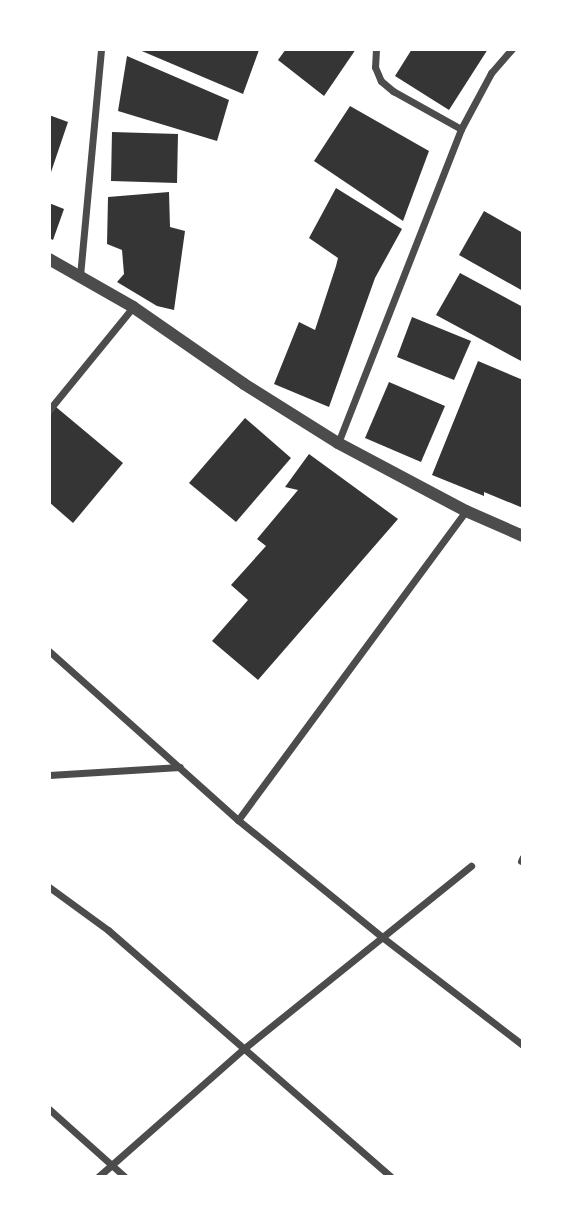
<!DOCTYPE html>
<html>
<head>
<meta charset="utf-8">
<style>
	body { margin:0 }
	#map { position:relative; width:572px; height:1226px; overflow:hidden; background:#fff; font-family:"Sofia Sans Condensed",sans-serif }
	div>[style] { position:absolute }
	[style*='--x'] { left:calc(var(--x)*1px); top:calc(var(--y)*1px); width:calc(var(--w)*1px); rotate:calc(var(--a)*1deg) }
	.building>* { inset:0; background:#353535 }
	.minor>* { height:7px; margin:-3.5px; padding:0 3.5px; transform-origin:3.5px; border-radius:3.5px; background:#4c4c4c }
	.tertiary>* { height:12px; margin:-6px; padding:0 6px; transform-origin:6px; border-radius:6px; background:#4c4c4c }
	span { translate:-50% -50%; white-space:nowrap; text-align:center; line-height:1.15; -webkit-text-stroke:5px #fff; paint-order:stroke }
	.frame { position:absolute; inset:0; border:51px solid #fff; pointer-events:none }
</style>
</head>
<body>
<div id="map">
	<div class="building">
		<i style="clip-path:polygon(137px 49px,255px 49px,259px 50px,243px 94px)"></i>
		<i style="clip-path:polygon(286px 49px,356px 49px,324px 96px,278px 60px)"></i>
		<i style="clip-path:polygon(412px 49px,488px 49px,449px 110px,395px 76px)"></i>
		<i style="clip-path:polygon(127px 56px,229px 100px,217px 141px,118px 111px)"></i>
		<i style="clip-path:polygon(350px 106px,429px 151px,403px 221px,314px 161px)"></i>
		<i style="clip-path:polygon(49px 115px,68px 122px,49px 178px)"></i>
		<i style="clip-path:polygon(112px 132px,178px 134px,177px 183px,111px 181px)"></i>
		<i style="clip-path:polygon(336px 188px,402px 229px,375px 278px,329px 407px,274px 384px,299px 322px,315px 330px,336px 266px,338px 258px,309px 238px)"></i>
		<i style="clip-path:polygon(169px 192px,170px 227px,185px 231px,174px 310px,157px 306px,117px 282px,124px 274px,122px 250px,107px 244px,108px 197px)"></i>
		<i style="clip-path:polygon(49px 203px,64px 209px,53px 240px,49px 238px)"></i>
		<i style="clip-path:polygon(484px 211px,523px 233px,523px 291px,459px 255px)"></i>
		<i style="clip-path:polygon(460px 273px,523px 307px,523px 362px,436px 315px)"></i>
		<i style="clip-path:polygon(412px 317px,471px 341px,454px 380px,397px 357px)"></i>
		<i style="clip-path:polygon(478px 361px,523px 380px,523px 508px,484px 492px,484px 496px,432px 475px)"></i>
		<i style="clip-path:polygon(389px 382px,445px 406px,421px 462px,365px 438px)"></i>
		<i style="clip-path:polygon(56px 407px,123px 463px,73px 523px,49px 502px,49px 416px)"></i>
		<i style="clip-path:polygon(245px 418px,291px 458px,236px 522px,189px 483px)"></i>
		<i style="clip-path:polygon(309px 454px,398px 519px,258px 680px,212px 641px,248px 600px,231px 585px,266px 546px,257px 539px,298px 490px,285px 487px)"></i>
	</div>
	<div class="minor">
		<i style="--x:376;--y:49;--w:18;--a:93"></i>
		<i style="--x:375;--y:67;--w:15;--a:67"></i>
		<i style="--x:381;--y:81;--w:16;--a:40"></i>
		<i style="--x:393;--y:91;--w:78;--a:29.2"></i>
		<i style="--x:80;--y:276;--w:228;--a:-84.7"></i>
		<i style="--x:49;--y:410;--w:133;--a:-50.8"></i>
		<i style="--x:338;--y:443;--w:337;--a:-68.6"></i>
		<i style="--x:461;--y:129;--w:64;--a:-61.8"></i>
		<i style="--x:491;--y:73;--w:32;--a:-49"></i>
		<i style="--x:49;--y:651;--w:254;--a:41.8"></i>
		<i style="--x:238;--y:820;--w:186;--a:39.1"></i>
		<i style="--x:382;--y:937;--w:178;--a:37.5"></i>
		<i style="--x:49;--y:775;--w:131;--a:-3.5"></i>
		<i style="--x:238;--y:820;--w:384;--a:-53.6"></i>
		<i style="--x:521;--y:861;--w:4;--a:-63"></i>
		<i style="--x:49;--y:887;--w:73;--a:36.1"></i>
		<i style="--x:108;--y:930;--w:376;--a:41.1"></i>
		<i style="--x:49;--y:1109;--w:102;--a:41.8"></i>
		<i style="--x:98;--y:1177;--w:192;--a:-41.4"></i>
		<i style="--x:242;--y:1050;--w:294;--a:-38.8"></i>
	</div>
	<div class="tertiary">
		<i style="--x:49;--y:259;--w:97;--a:29.7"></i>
		<i style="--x:133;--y:307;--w:135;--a:34.7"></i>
		<i style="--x:244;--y:384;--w:111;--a:32.1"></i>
		<i style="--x:338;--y:443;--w:145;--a:28"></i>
		<i style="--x:466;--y:511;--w:62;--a:23.7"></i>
	</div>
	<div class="frame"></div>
</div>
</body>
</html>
